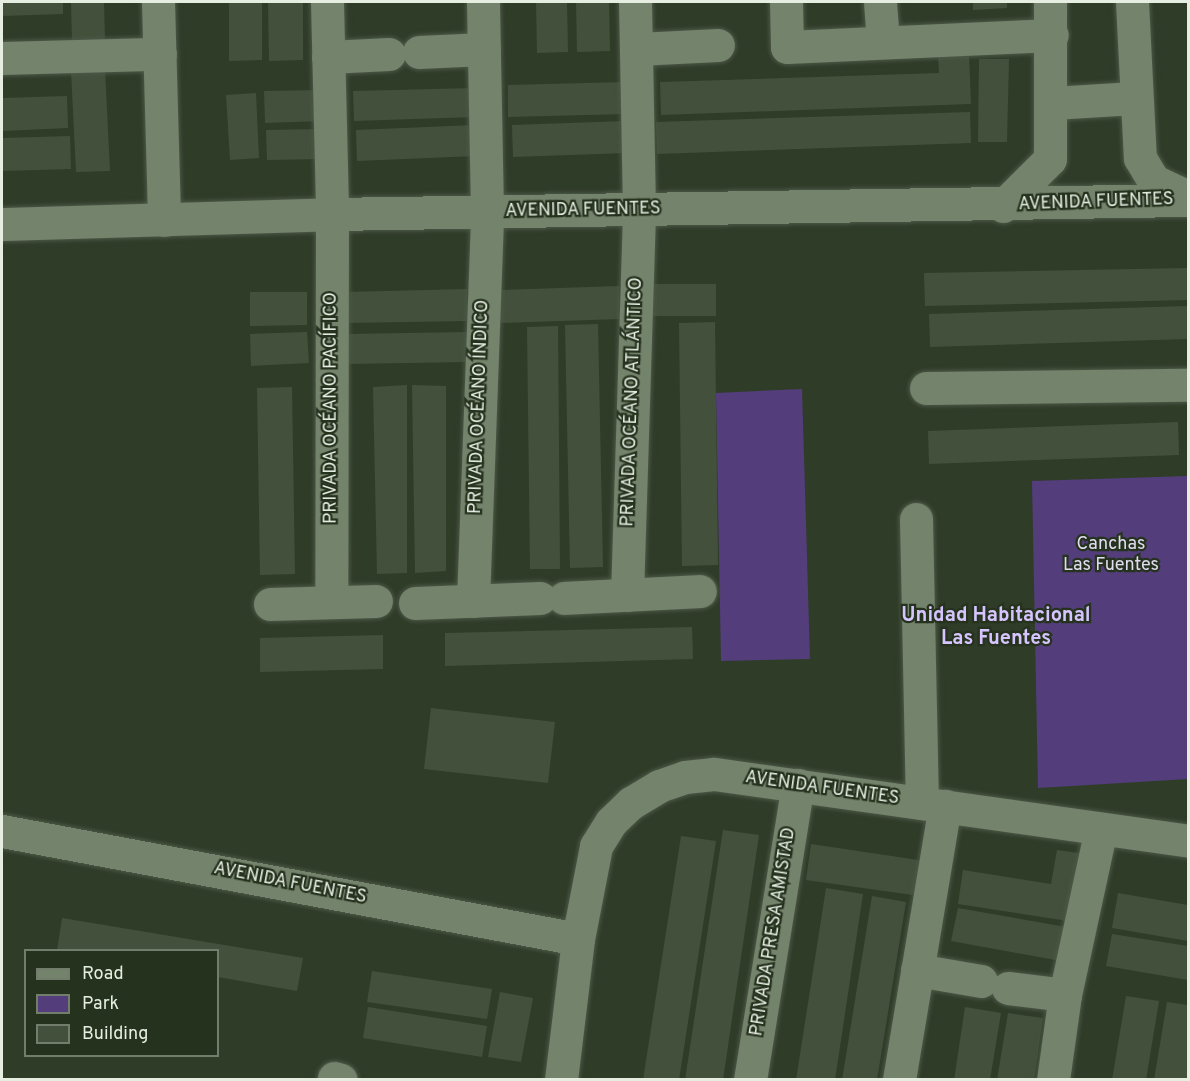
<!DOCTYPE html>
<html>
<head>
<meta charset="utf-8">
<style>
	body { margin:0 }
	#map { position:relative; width:1190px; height:1081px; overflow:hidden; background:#2f3c28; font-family:Overpass,sans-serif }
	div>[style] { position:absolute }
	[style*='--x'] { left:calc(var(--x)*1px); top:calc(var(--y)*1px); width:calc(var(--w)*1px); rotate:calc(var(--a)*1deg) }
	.green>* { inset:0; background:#533e7b }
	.building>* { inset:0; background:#43513c }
	.roads { filter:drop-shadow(0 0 2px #4d5847) drop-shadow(0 0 2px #4d5847) }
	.minor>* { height:33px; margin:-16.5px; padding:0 16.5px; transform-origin:16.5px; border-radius:16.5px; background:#74836c }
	span { translate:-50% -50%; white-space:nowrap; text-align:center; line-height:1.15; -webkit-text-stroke:4.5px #25321e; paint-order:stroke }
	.street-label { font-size:18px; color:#e6eee2 }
	.park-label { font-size:18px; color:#e1dcf0 }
	.neighbourhood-label { font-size:20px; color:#d5c4fd; font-weight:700 }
	.frame { position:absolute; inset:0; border:3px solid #e6eee2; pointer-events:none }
	.legend { position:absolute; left:24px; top:949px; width:195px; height:108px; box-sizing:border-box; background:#25321e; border:2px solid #727d6c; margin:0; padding:8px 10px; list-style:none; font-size:18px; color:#e6eee2 }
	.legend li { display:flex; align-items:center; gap:12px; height:30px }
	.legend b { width:30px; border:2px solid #727d6c }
</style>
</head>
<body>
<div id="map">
	<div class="green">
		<i style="clip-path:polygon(802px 389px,810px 659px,721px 661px,716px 393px)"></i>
		<i style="clip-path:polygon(1188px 476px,1188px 779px,1038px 788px,1032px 481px)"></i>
	</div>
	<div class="building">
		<i style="clip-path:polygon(2px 2px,63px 2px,63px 14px,2px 16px)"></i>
		<i style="clip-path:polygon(71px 2px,104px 2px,105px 41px,72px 42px)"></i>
		<i style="clip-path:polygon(229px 2px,262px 2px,262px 60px,229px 61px)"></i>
		<i style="clip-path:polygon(268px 2px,303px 2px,303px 60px,269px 61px)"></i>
		<i style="clip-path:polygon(536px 2px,567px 2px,568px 52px,537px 53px)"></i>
		<i style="clip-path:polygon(576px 2px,609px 2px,610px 51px,577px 52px)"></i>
		<i style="clip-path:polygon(973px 2px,1007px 2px,1007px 8px,973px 10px)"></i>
		<i style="clip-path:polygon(969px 54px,971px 104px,661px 115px,660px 82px,939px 73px,938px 55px)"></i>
		<i style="clip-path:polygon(979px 59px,1009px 59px,1007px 142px,978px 142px)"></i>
		<i style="clip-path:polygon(105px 69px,110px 171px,76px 172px,71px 71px)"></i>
		<i style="clip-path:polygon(625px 82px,626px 114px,508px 117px,508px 85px)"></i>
		<i style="clip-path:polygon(475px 88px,475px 117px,354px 121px,353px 91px)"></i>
		<i style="clip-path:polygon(321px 90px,321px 121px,265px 123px,264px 91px)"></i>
		<i style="clip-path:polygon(256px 93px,259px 158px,230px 160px,226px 95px)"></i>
		<i style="clip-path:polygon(67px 96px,68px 128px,2px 131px,2px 98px)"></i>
		<i style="clip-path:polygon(970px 112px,971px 143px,657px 154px,656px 122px)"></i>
		<i style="clip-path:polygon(625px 121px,626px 153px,513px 157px,512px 125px)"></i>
		<i style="clip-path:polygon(474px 125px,476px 156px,357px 161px,356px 130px)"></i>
		<i style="clip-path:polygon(321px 129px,321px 159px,267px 160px,266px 130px)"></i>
		<i style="clip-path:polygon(70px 136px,71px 169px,2px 171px,2px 138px)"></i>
		<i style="clip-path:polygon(1188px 268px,1188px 300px,925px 306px,924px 273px)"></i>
		<i style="clip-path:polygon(652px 284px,716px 284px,716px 316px,652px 316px)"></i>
		<i style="clip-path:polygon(619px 286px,620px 319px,500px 323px,499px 290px)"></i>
		<i style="clip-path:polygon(467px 289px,468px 321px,345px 323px,344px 292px)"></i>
		<i style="clip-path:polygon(250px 292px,307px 292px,307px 325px,250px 326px)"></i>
		<i style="clip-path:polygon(1188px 306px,1188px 339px,930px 347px,929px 314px)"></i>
		<i style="clip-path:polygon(715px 322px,718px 565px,682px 566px,679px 323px)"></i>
		<i style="clip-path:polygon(598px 324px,603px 567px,570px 568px,565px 325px)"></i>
		<i style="clip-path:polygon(558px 326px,560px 569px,530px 569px,527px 327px)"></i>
		<i style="clip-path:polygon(307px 332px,309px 363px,251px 366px,250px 334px)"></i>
		<i style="clip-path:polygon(467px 332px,467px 362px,347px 364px,346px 334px)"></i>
		<i style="clip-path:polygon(407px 385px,407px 573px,377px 574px,373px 387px)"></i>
		<i style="clip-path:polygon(412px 385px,446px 386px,446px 571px,415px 573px)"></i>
		<i style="clip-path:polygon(292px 387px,295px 574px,260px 575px,257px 388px)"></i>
		<i style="clip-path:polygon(1178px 422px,1179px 455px,929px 464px,928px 431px)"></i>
		<i style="clip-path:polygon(692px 627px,693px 659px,445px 666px,445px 633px)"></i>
		<i style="clip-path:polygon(383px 635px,383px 669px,260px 672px,260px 638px)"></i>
		<i style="clip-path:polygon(431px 708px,555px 722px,548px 783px,424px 769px)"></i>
		<i style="clip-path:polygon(723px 830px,759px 835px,723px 1080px,685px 1080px)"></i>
		<i style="clip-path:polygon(681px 836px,716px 841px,679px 1080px,643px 1080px)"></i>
		<i style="clip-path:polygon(811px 844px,925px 861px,920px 896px,806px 880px)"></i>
		<i style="clip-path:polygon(1057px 850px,1085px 854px,1074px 922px,958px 904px,963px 870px,1051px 884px)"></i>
		<i style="clip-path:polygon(826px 888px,863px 894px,835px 1080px,796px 1080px)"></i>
		<i style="clip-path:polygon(1118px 893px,1188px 905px,1188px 941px,1112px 928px)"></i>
		<i style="clip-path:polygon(872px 896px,906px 902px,877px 1080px,842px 1080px)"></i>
		<i style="clip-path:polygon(958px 908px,1072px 928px,1066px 962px,951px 941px)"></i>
		<i style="clip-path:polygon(62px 918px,303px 958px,297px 991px,218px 977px,218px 950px,57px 950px)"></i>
		<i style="clip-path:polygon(1112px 934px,1188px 946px,1188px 980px,1106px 966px)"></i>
		<i style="clip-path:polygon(372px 971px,492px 989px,487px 1019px,367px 1002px)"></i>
		<i style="clip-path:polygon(500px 992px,533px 998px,521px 1062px,488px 1057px)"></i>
		<i style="clip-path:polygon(1126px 996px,1159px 1001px,1146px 1080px,1112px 1080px)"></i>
		<i style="clip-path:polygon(1167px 1002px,1188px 1005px,1188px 1080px,1154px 1080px)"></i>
		<i style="clip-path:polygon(368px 1007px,487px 1026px,482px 1057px,363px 1038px)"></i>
		<i style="clip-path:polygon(965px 1007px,1001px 1013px,990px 1080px,954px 1080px)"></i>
		<i style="clip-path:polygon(1008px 1013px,1043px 1018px,1034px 1080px,997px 1080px)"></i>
	</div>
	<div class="roads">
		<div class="minor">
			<i style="--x:158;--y:2;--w:218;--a:88.4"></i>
			<i style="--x:327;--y:2;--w:212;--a:88.6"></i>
			<i style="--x:332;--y:214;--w:388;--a:90.1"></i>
			<i style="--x:786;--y:2;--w:45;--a:88.7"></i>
			<i style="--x:787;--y:47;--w:265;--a:-2.6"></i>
			<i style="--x:880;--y:2;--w:40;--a:85.7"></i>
			<i style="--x:1132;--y:2;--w:156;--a:87.1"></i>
			<i style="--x:1140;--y:158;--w:27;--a:59"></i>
			<i style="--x:1154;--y:181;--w:38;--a:25"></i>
			<i style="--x:637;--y:49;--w:81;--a:-2.8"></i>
			<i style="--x:419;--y:52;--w:65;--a:-2.6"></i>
			<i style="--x:328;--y:57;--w:61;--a:-2.8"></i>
			<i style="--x:2;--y:58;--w:158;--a:-1.5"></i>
			<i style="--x:1053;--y:103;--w:81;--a:-3.5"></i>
			<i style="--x:1003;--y:206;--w:66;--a:-45"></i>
			<i style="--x:1050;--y:159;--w:157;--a:-90"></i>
			<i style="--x:2;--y:224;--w:330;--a:-1.7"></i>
			<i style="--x:332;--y:214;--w:856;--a:-0.94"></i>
			<i style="--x:926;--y:388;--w:262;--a:-0.7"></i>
			<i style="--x:916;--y:519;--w:284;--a:88.8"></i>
			<i style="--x:627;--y:595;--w:385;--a:-88.2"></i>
			<i style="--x:639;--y:210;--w:208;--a:-91.1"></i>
			<i style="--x:564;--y:598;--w:136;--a:-2.9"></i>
			<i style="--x:473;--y:601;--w:389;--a:-87.9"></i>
			<i style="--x:487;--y:212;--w:210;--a:-91.1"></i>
			<i style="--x:415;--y:603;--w:125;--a:-2.3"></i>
			<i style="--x:270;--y:604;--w:106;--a:-1.6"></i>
			<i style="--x:2;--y:831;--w:586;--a:10.62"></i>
			<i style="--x:917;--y:970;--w:65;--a:9.8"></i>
			<i style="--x:1008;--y:988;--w:57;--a:7"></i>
			<i style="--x:334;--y:1078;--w:7;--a:16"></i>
			<i style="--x:561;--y:1080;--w:142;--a:-83.1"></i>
			<i style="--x:578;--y:939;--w:95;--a:-79"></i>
			<i style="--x:596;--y:846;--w:28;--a:-58"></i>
			<i style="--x:611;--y:822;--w:28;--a:-44"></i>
			<i style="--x:631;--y:803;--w:33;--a:-31"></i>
			<i style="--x:659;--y:786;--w:28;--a:-19"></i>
			<i style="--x:685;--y:777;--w:29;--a:-6"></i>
			<i style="--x:714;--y:774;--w:479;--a:8"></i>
			<i style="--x:750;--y:1080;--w:299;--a:-80.8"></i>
			<i style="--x:899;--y:1080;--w:278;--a:-80.5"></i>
			<i style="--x:1053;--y:1080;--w:86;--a:-82"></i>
			<i style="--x:1065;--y:995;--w:170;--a:-77.8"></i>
		</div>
	</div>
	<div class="street-label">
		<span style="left:1096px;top:203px;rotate:-2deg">AVENIDA FUENTES</span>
		<span style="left:583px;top:211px;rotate:-1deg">AVENIDA FUENTES</span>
		<span style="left:633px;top:402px;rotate:-88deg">PRIVADA OCÉANO ATLÁNTICO</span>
		<span style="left:480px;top:407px;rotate:-88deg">PRIVADA OCÉANO ÍNDICO</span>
		<span style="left:332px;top:408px;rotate:-90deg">PRIVADA OCÉANO PACÍFICO</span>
		<span style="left:822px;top:789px;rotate:8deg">AVENIDA FUENTES</span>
		<span style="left:290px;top:884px;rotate:11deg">AVENIDA FUENTES</span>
		<span style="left:774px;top:932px;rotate:-81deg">PRIVADA PRESA AMISTAD</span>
	</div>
	<div class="park-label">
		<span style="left:1111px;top:556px">Canchas<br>Las Fuentes</span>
	</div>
	<div class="neighbourhood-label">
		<span style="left:996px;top:628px">Unidad Habitacional<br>Las Fuentes</span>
	</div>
	<div class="frame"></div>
	<ul class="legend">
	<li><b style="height:8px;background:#74836c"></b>Road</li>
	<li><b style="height:16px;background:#533e7b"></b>Park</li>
	<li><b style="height:16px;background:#43513c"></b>Building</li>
	</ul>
</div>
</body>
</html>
